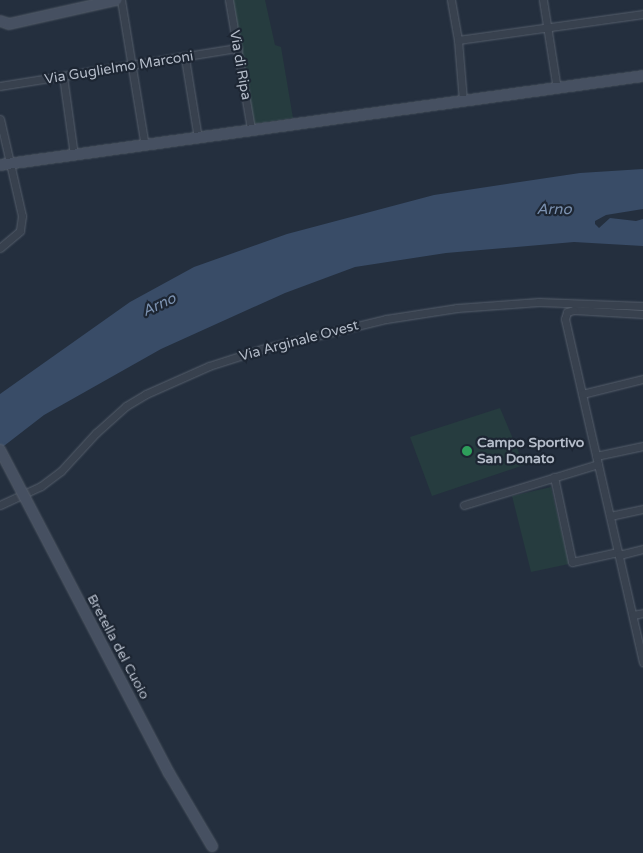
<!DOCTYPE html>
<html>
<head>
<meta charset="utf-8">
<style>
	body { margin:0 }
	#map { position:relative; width:643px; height:853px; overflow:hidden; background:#242f3e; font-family:"Varela Round",sans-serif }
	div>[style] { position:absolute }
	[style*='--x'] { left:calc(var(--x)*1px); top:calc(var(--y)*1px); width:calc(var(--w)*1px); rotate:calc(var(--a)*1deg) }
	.green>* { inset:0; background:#263c3f }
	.water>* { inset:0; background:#394c67 }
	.roads { filter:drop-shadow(0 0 1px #565f6c) drop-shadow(0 0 1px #565f6c) }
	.street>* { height:7px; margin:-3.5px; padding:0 3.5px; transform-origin:3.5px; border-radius:3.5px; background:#38414e }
	.secondary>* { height:10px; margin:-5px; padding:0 5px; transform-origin:5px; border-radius:5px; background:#465061 }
	.bridges { filter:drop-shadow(0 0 1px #565f6c) drop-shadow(0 0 1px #565f6c) }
	.secondary-bridge>* { height:10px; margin:-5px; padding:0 5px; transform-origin:5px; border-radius:5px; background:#465061 }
	.dots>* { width:14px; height:14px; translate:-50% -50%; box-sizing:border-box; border:2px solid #1d2633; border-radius:50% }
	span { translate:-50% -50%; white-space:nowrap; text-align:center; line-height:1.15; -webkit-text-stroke:4.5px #1d2633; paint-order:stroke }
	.street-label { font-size:14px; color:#b4bcc9 }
	.poi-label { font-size:14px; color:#b4bcc9; font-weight:700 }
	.left { translate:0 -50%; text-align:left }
	.water-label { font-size:15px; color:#7c92b1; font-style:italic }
</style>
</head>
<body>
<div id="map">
	<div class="green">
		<i style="clip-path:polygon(232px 0,265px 0,275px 45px,281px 47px,293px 118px,253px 124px)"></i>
		<i style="clip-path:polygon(500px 408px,524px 465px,432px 496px,410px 437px)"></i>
		<i style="clip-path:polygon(551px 487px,569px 564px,531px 572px,512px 496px)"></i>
	</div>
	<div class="water">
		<i style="clip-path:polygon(643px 169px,643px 209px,606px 215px,595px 221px,595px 224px,599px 228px,610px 218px,636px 221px,643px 219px,643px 246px,574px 242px,446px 253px,355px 267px,285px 293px,161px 349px,44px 415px,0 449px,0 394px,130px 302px,194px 267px,287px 234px,434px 195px,580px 173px)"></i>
	</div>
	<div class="roads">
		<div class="street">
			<i style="--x:121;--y:0;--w:148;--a:80.7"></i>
			<i style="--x:229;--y:0;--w:131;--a:80.3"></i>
			<i style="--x:451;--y:0;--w:41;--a:80.1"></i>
			<i style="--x:458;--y:40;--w:61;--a:85.3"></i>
			<i style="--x:543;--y:0;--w:90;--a:81.1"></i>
			<i style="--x:458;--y:40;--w:187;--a:-8"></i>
			<i style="--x:185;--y:58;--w:81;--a:80.8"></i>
			<i style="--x:63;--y:76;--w:80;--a:82.1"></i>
			<i style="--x:0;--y:86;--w:241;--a:-9.1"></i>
			<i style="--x:0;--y:119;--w:99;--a:77.2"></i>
			<i style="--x:22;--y:216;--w:15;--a:98"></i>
			<i style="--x:20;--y:231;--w:26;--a:140"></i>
			<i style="--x:643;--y:314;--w:69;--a:-176.7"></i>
			<i style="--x:574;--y:310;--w:7;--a:164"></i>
			<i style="--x:567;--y:312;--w:7;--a:106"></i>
			<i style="--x:565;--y:319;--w:352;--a:77.2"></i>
			<i style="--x:582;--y:394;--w:63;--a:-13.8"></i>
			<i style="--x:596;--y:456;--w:48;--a:-12"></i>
			<i style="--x:554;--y:477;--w:87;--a:78"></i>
			<i style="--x:572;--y:562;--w:47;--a:-12.3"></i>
			<i style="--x:0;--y:505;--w:45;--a:-24.9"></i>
			<i style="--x:41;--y:486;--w:25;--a:-37"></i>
			<i style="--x:61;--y:471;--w:52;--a:-47.4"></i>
			<i style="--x:96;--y:433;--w:40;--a:-42"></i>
			<i style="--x:126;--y:406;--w:23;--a:-31"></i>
			<i style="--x:146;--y:394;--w:69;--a:-24"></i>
			<i style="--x:209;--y:366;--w:56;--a:-17.8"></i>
			<i style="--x:262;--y:349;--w:128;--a:-13.6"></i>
			<i style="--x:386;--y:319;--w:72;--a:-8.8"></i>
			<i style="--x:457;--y:308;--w:82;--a:-4.2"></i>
			<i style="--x:539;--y:302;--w:104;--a:2.2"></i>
			<i style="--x:464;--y:505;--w:140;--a:-17"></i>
			<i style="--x:610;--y:516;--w:34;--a:-12"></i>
			<i style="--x:619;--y:555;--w:25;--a:-14"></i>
			<i style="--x:633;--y:615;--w:10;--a:-11"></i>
		</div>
		<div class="secondary">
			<i style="--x:0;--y:21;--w:9;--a:18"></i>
			<i style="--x:9;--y:24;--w:110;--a:-12.6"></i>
			<i style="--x:0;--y:165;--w:649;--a:-7.88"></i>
		</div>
	</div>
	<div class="bridges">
		<div class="secondary-bridge">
			<i style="--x:0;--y:450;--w:365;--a:62.4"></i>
			<i style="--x:169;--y:773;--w:85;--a:59.5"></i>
		</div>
	</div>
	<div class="dots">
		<i style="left:467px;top:451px;background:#2e9e5b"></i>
	</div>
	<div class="street-label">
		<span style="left:240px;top:65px;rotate:80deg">Via di Ripa</span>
		<span style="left:119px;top:68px;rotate:-9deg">Via Guglielmo Marconi</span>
		<span style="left:299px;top:341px;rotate:-15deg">Via Arginale Ovest</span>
		<span style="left:118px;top:647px;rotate:62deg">Bretella del Cuoio</span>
	</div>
	<div class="poi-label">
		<span class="left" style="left:477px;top:451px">Campo Sportivo<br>San Donato</span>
	</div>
	<div class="water-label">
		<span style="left:554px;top:210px">Arno</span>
		<span style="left:159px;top:305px;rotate:-25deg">Arno</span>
	</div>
</div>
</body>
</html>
